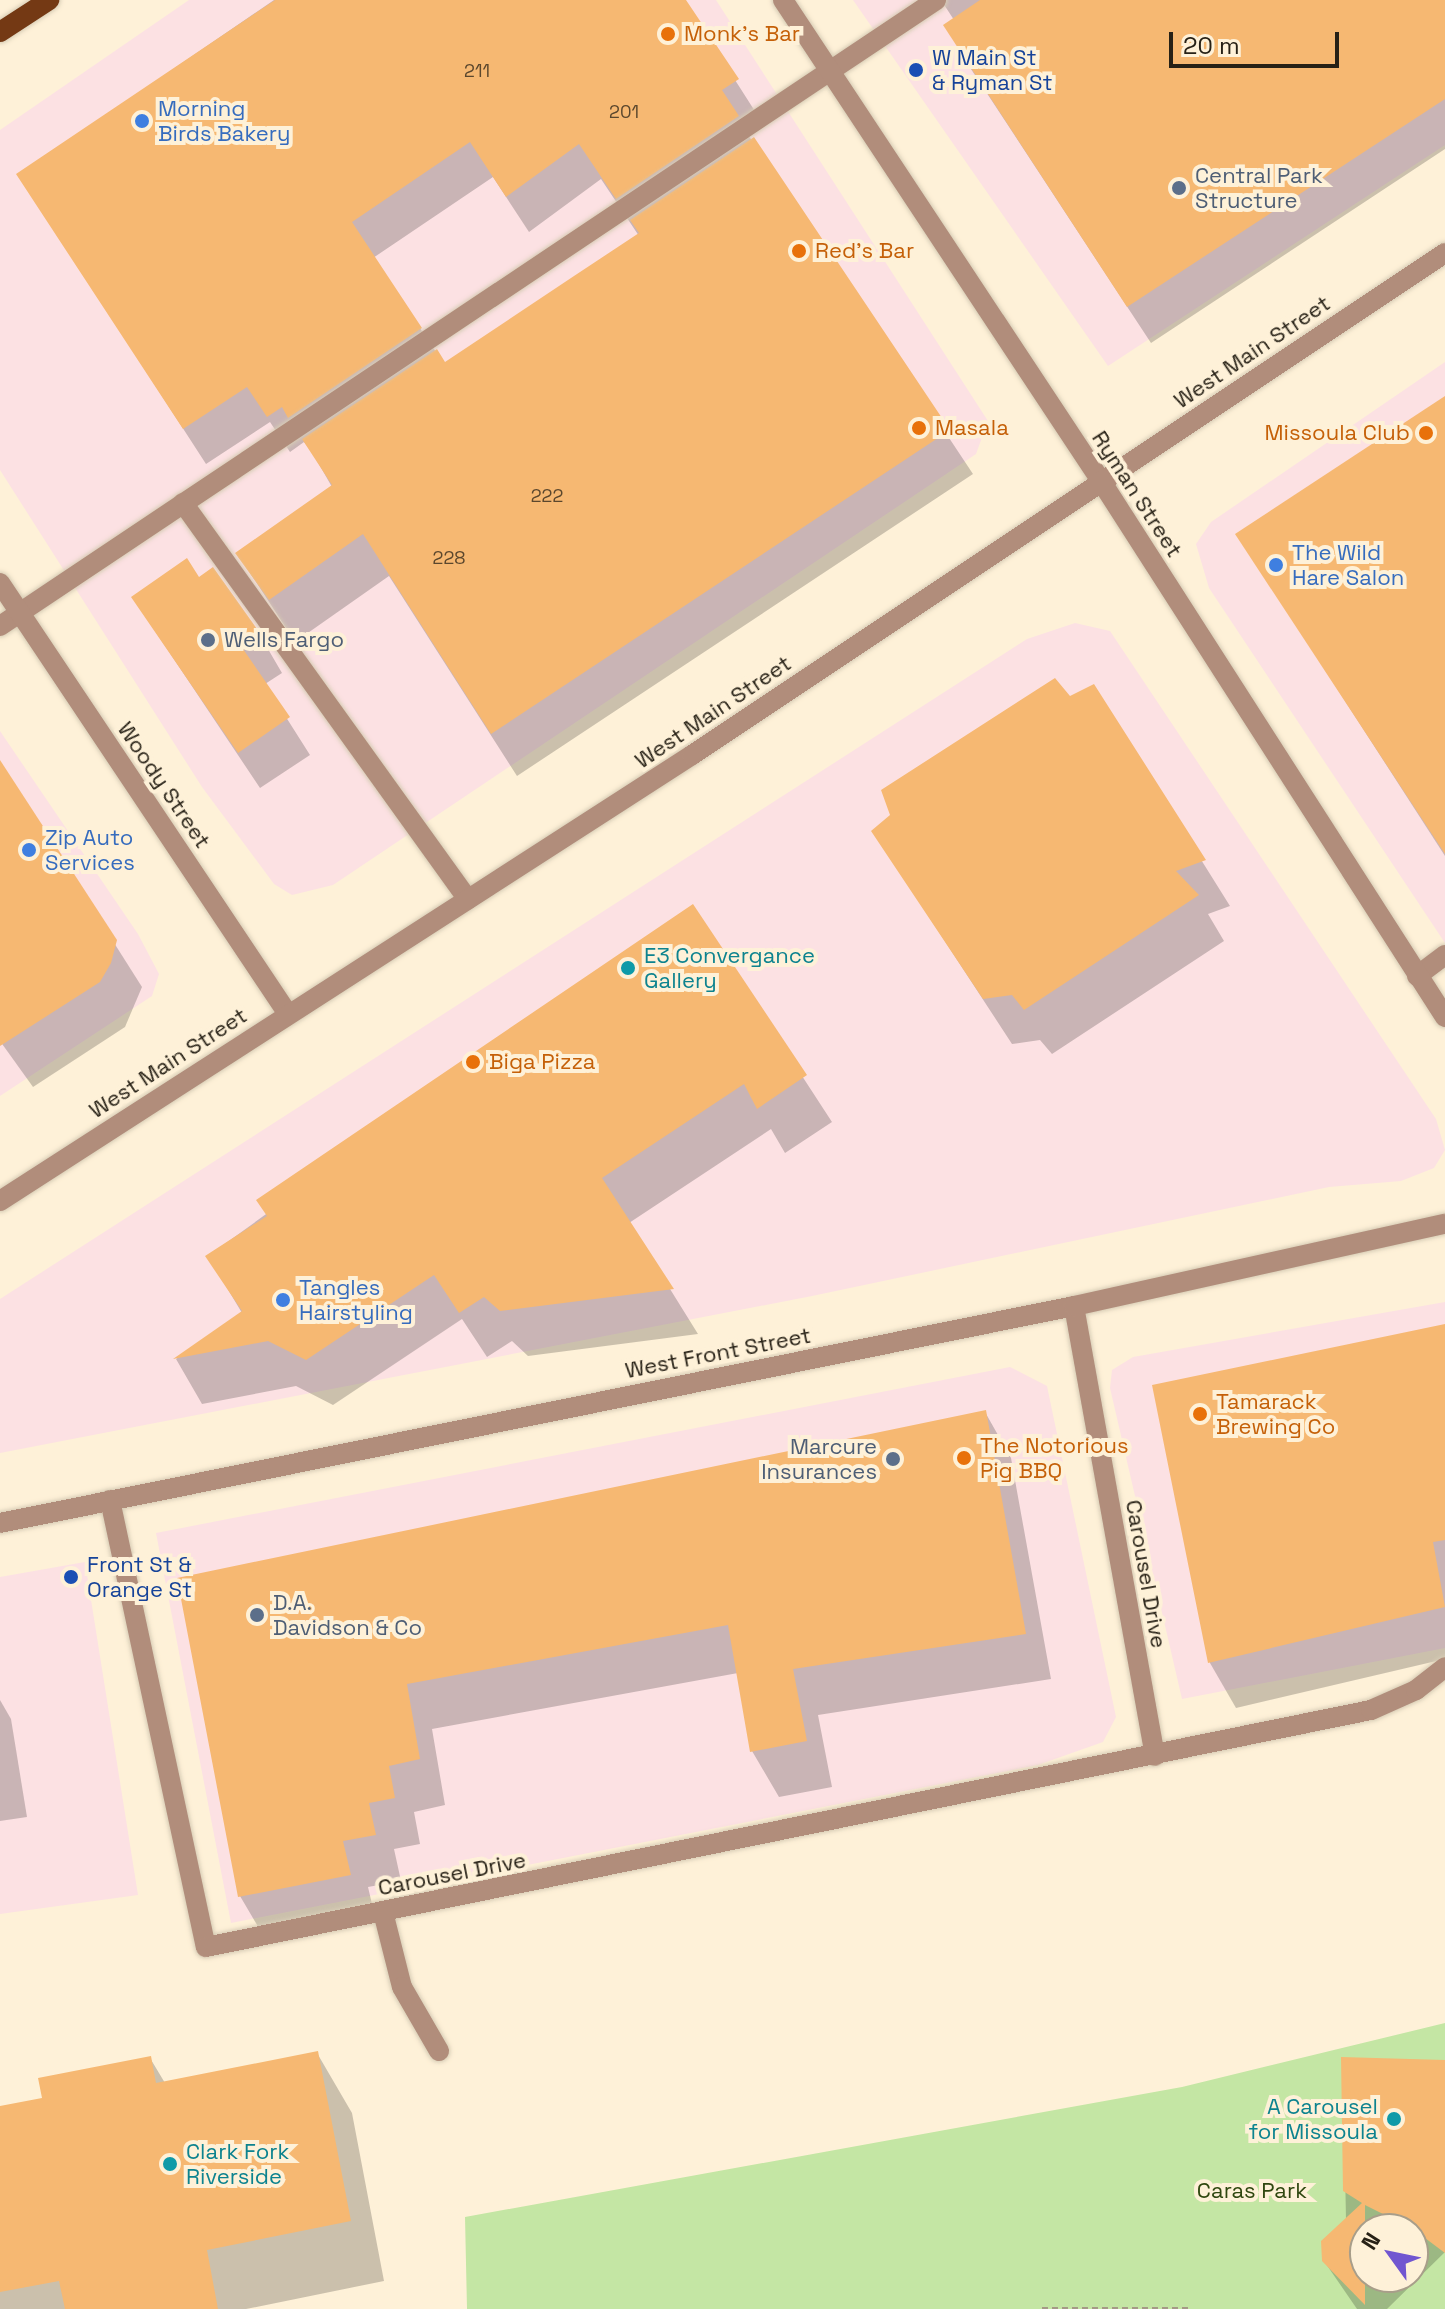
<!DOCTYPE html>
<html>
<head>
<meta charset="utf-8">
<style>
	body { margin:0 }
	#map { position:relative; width:1445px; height:2309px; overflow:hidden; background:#fef1d8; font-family:"Space Grotesk",sans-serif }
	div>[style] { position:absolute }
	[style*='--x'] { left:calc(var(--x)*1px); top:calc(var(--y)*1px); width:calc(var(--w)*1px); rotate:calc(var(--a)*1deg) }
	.commercial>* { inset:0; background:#fce1e3 }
	.green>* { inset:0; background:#c4e6a4 }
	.shadow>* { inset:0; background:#0003 }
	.building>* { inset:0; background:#f6b872 }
	.path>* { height:5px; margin-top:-2.5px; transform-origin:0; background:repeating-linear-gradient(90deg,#a49a86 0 6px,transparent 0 10px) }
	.roads { filter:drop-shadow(0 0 2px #d7ccb5) drop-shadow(0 0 2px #d7ccb5) }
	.service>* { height:20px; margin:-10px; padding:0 10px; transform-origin:10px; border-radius:10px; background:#b18d7b }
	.minor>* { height:20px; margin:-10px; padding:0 10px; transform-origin:10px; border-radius:10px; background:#b18d7b }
	.tertiary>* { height:20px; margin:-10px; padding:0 10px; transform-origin:10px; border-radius:10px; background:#b18d7b }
	.primary>* { height:20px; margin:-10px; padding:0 10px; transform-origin:10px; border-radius:10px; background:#743914 }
	.dots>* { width:22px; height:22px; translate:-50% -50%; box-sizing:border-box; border:4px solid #fef1d8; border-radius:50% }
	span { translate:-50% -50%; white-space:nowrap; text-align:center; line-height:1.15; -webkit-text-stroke:8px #fef1d8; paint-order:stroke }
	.number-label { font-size:18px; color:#5b472d }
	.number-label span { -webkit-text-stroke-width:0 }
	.food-label { font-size:22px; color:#c56008 }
	.left { translate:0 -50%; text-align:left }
	.right { translate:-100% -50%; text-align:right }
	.transit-label { font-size:22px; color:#164399 }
	.shop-label { font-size:22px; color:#366cbe }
	.service-label { font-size:22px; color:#4e5e75 }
	.street-label { font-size:22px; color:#272116 }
	.culture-label { font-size:22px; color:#0d838f }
	.park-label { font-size:22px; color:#2f470f }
	.north { position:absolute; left:1349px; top:2213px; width:80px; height:80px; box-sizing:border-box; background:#fef1d8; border:2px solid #a89e8a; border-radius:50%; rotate:303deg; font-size:22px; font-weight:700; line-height:32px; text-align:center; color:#272116 }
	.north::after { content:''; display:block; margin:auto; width:28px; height:36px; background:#7156d0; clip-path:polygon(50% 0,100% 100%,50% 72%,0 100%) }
	.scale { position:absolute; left:1169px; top:32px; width:170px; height:36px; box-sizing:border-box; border:4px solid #272116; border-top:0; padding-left:10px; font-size:24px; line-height:28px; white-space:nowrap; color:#272116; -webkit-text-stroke:6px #fef1d8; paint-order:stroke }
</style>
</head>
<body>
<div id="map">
	<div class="commercial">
		<i style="clip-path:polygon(189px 0,716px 0,988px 421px,976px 454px,333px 885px,292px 895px,274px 884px,202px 787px,0 470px,0 130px)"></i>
		<i style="clip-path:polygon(853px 0,1445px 0,1445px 145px,1108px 366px)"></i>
		<i style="clip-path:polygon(1445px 362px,1445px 943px,1209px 588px,1196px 544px,1211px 522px)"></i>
		<i style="clip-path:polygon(1075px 623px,1110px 631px,1436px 1119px,1445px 1150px,1434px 1168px,1401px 1181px,1329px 1187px,812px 1296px,0 1453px,0 1299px,1027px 639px)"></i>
		<i style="clip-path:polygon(0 731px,138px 934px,159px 974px,152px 996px,0 1096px)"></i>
		<i style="clip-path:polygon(1445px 1302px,1445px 1648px,1182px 1699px,1110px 1388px,1112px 1370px,1133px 1357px)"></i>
		<i style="clip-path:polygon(1010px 1367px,1047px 1386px,1116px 1717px,1103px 1742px,1038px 1765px,231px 1923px,156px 1533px)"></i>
		<i style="clip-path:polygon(85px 1562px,138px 1895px,0 1914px,0 1577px)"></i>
	</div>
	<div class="green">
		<i style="clip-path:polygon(evenodd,1445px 2023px,1445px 2309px,467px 2309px,465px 2217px,1182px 2087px,1445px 2023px,1365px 2229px,1413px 2229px,1413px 2277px,1365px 2277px,1365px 2229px)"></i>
	</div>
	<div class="shadow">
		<i style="clip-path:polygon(evenodd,274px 0,684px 0,758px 116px,743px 126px,752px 141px,973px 474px,517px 776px,389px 576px,295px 642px,237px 553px,332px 487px,312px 452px,304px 442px,290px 452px,270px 422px,206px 464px,19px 175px,274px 0,493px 177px,529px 232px,601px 179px,639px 236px,444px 364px,373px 258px,493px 177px)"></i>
		<i style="clip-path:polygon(941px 0,1445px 0,1445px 149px,1151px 343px,967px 63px,946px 25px,954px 20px)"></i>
		<i style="clip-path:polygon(1445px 399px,1445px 856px,1238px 535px)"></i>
		<i style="clip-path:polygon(199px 580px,261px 637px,282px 673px,265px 684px,310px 755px,260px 788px,133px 598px)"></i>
		<i style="clip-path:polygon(1093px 687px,1230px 906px,1208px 914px,1224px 941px,1052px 1054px,1040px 1040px,1012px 1044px,873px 831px)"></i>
		<i style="clip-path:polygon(0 763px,142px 987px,125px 1027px,33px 1087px,0 1041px)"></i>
		<i style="clip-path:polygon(692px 907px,832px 1122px,785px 1153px,771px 1129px,629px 1223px,698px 1334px,528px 1356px,512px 1341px,487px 1357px,462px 1319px,333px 1405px,296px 1386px,202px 1404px,176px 1359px,242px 1313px,208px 1256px)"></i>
		<i style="clip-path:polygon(1445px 1327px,1445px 1659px,1236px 1708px,1210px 1663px,1155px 1387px)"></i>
		<i style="clip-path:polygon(985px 1412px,1011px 1458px,1051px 1679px,818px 1715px,832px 1787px,779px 1797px,752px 1751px,738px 1673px,432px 1729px,445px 1805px,414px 1812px,420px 1844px,394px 1849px,401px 1881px,368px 1887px,376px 1921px,267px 1942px,240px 1896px,180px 1580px)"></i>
		<i style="clip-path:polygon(0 1700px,11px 1719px,27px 1817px,0 1821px)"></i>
		<i style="clip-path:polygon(317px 2053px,352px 2113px,384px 2281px,246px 2309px,0 2309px,0 2109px,45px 2100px,150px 2058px,165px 2083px)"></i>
		<i style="clip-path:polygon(evenodd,1343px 2059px,1445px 2062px,1445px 2252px,1387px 2309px,1357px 2309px,1324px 2261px,1346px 2221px,1343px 2059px,1365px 2229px,1413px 2229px,1413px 2277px,1365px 2277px,1365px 2229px)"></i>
	</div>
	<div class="building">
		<i style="clip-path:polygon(275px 0,686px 0,739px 79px,722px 90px,739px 116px,616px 199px,579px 144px,506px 197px,470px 142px,352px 222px,422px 328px,288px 418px,282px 407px,267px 417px,247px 387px,183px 429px,16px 174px)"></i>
		<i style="clip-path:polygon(980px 0,1445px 0,1445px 99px,1127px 307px,943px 25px)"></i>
		<i style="clip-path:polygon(754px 137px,950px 430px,491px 734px,363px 534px,269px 600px,235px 553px,332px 485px,302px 439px,437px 349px,445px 362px,574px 276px,639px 233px,630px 220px)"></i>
		<i style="clip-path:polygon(1445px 396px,1445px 854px,1235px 534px)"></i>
		<i style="clip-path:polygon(187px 558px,199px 577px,213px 567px,262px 636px,243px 649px,290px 717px,238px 753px,131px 597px)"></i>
		<i style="clip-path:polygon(1055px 678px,1070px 696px,1094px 684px,1206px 860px,1176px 871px,1199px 895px,1024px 1010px,1012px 995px,983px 999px,871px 831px,890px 815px,881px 790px)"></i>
		<i style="clip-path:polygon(0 760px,117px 940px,111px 963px,100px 982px,0 1046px)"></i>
		<i style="clip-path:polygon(693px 904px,807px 1075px,757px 1109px,744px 1084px,602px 1178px,674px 1289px,500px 1311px,484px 1297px,459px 1313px,434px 1275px,306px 1360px,268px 1341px,173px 1359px,242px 1311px,205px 1256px,267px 1216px,256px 1200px)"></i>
		<i style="clip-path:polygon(1445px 1324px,1445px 1540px,1433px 1542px,1445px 1607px,1208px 1663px,1152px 1385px)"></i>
		<i style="clip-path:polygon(986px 1410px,1026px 1634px,793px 1669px,807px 1741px,750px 1752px,728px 1625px,407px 1684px,420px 1759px,389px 1766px,395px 1798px,369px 1803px,376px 1835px,343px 1841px,351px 1875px,238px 1897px,177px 1578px)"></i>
		<i style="clip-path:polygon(318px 2051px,351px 2221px,207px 2250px,218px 2309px,65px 2309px,59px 2281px,0 2292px,0 2106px,42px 2098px,38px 2078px,151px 2056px,156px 2083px)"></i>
		<i style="clip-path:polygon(1341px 2057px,1445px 2060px,1445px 2253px,1413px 2229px,1365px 2205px,1365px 2305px,1322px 2261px,1321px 2241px,1362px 2203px,1343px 2191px)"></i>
	</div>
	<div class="path">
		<i style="--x:1042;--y:2309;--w:146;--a:0"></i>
	</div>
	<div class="roads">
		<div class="service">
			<i style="--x:183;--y:503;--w:488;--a:54.3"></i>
			<i style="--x:0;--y:626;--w:1126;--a:-33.77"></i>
			<i style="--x:1417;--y:976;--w:35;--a:-37"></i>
			<i style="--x:383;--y:1912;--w:77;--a:75.8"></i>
			<i style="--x:402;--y:1987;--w:74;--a:60"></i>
		</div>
		<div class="minor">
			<i style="--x:0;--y:583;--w:518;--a:56.25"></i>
			<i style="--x:1074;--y:1306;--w:457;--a:79.8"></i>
			<i style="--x:110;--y:1500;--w:457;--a:77.9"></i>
			<i style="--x:206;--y:1947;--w:1189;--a:-11.5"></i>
			<i style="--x:1371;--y:1710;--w:49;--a:-24"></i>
			<i style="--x:1416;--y:1690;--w:37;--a:-38"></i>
		</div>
		<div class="tertiary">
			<i style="--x:783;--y:0;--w:577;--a:56.53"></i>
			<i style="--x:1101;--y:481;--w:637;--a:57.31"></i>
			<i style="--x:0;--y:1201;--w:823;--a:-32.8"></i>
			<i style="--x:692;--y:755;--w:905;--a:-33.69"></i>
			<i style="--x:0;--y:1523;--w:1096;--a:-11.42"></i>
			<i style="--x:1074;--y:1306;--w:380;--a:-12.5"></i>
		</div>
		<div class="primary">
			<i style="--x:0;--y:32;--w:59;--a:-33.1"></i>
		</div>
	</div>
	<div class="dots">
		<i style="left:668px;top:34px;background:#e8710a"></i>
		<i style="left:916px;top:70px;background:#1a4fb4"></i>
		<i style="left:142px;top:121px;background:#3f7fe0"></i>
		<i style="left:1179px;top:188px;background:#5c6f8a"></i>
		<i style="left:799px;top:251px;background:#e8710a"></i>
		<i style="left:919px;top:428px;background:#e8710a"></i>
		<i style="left:1426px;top:433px;background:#e8710a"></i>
		<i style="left:1276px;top:565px;background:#3f7fe0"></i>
		<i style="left:208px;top:640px;background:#5c6f8a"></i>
		<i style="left:29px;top:850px;background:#3f7fe0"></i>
		<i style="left:628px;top:968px;background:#0f9aa8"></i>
		<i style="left:473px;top:1062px;background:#e8710a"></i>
		<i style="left:283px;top:1300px;background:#3f7fe0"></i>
		<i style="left:1200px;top:1414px;background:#e8710a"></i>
		<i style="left:964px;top:1458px;background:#e8710a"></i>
		<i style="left:893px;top:1459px;background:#5c6f8a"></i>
		<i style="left:71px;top:1577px;background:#1a4fb4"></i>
		<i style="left:257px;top:1615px;background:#5c6f8a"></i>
		<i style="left:1394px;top:2119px;background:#0f9aa8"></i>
		<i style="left:170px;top:2164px;background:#0f9aa8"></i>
	</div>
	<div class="number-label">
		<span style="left:477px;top:71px">211</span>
		<span style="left:624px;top:112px">201</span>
		<span style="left:547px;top:496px">222</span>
		<span style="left:449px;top:558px">228</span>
	</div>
	<div class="food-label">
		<span class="left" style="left:684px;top:34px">Monk's Bar</span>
		<span class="left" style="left:815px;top:251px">Red's Bar</span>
		<span class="left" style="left:935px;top:428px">Masala</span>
		<span class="right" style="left:1410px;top:433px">Missoula Club</span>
		<span class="left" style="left:489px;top:1062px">Biga Pizza</span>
		<span class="left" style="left:1216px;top:1414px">Tamarack<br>Brewing Co</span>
		<span class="left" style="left:980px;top:1458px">The Notorious<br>Pig BBQ</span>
	</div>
	<div class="transit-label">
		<span class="left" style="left:932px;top:70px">W Main St<br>&amp; Ryman St</span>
		<span class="left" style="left:87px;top:1577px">Front St &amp;<br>Orange St</span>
	</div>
	<div class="shop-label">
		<span class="left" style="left:158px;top:121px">Morning<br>Birds Bakery</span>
		<span class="left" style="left:1292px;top:565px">The Wild<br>Hare Salon</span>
		<span class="left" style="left:45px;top:850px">Zip Auto<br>Services</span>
		<span class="left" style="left:299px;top:1300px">Tangles<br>Hairstyling</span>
	</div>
	<div class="service-label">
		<span class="left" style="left:1195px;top:188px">Central Park<br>Structure</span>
		<span class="left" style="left:224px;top:640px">Wells Fargo</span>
		<span class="right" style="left:877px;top:1459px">Marcure<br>Insurances</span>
		<span class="left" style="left:273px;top:1615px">D.A.<br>Davidson &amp; Co</span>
	</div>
	<div class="street-label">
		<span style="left:1252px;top:352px;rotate:-34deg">West Main Street</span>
		<span style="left:1137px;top:494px;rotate:57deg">Ryman Street</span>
		<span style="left:713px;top:712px;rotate:-34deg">West Main Street</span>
		<span style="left:164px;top:785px;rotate:56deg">Woody Street</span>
		<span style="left:168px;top:1063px;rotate:-33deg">West Main Street</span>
		<span style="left:718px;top:1353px;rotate:-11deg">West Front Street</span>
		<span style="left:1146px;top:1574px;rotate:80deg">Carousel Drive</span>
		<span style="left:452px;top:1874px;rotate:-11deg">Carousel Drive</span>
	</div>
	<div class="culture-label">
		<span class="left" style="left:644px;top:968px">E3 Convergance<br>Gallery</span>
		<span class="right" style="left:1378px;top:2119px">A Carousel<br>for Missoula</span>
		<span class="left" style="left:186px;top:2164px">Clark Fork<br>Riverside</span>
	</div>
	<div class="park-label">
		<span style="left:1252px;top:2191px">Caras Park</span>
	</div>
	<div class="north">N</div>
	<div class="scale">20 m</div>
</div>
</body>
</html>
